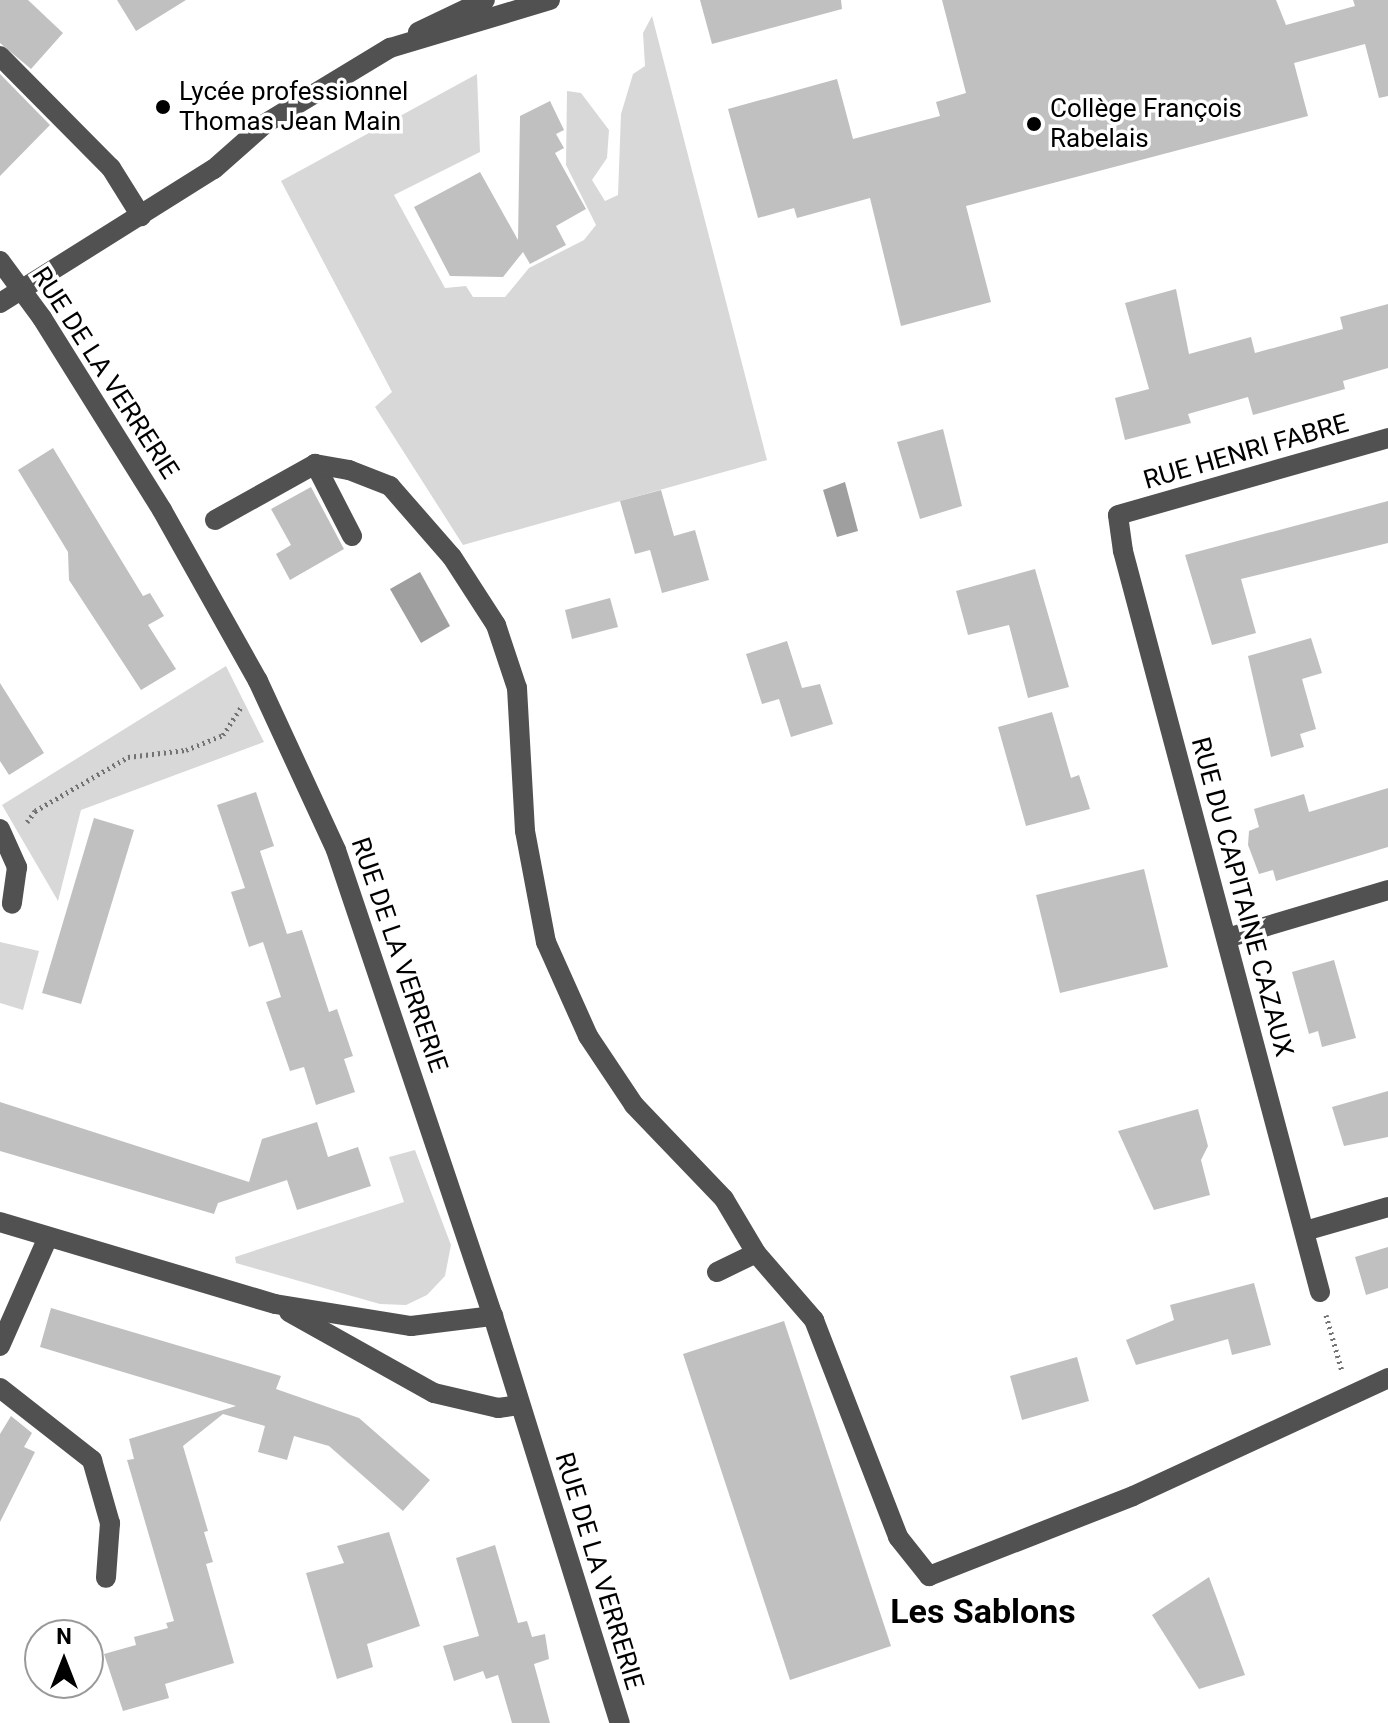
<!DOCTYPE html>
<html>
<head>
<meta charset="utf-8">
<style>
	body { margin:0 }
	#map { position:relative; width:1388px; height:1723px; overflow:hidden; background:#fff; font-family:Roboto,sans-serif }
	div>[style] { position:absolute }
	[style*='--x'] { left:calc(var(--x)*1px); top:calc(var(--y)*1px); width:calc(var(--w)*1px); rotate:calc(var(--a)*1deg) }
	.green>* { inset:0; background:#d8d8d8 }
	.water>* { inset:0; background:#9f9f9f }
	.building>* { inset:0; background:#c0c0c0 }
	.path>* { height:5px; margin-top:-2.5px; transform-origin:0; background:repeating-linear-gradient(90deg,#737373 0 2px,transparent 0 6px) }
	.minor>* { height:20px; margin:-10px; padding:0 10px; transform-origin:10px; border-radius:10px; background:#515151 }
	.dots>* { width:22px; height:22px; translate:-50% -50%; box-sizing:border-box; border:4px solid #fff; border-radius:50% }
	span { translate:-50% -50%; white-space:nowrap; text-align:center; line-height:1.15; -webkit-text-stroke:7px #fff; paint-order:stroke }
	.poi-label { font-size:26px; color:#000 }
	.left { translate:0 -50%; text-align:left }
	.street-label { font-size:26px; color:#000 }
	.district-label { font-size:34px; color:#000; font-weight:700 }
	.north { position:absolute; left:24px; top:1619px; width:80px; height:80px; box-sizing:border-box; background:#fff; border:2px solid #999; border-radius:50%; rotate:0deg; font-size:22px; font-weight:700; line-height:32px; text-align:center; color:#000 }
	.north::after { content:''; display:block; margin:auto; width:28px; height:36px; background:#000; clip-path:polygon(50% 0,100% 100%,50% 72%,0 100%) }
</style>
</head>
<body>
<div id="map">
	<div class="green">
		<i style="clip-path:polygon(652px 16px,767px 460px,463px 545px,375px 407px,392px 392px,281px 181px,477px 74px,480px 152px,394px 195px,445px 288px,466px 286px,473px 297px,505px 297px,529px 268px,584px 240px,596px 225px,566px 165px,567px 91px,581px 93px,609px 130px,607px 158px,592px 180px,605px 201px,618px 195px,621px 114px,633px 74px,645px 66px,643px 33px)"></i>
		<i style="clip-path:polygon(226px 666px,264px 742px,81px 810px,58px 901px,2px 805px)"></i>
		<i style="clip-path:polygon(0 942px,39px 951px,23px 1010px,0 1003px)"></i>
		<i style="clip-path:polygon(415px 1150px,451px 1245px,445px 1276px,427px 1295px,406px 1305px,380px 1304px,236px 1263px,235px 1257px,404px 1202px,389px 1157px)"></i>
	</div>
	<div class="water">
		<i style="clip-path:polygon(845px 482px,858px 531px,837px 537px,823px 490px)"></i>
		<i style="clip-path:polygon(420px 572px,450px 626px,421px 643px,390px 589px)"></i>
	</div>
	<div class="building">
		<i style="clip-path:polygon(0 0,28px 0,63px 33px,31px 69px,0 43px)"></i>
		<i style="clip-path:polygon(117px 0,186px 0,136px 31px)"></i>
		<i style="clip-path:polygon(700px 0,841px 0,842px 9px,712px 44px)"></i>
		<i style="clip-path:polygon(942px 0,1276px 0,1286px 25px,1355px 6px,1353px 0,1388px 0,1388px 96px,1379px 98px,1365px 44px,1294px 63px,1308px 116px,966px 206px,991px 302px,901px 326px,870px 198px,797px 218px,794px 208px,758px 218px,728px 109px,837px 79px,853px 139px,940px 116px,936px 102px,966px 93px)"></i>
		<i style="clip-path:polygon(0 74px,50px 125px,0 176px)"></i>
		<i style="clip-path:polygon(550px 101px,564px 130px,556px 134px,564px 148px,555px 153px,586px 209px,556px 226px,566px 245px,530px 264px,523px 252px,503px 277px,450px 276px,414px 207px,480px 172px,518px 240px,520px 116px)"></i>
		<i style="clip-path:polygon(1176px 289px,1189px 354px,1251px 337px,1255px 353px,1343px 329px,1340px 317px,1388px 304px,1388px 368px,1343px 381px,1345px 389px,1253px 415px,1248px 397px,1188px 414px,1191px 423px,1125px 440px,1115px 398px,1149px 389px,1125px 303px)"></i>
		<i style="clip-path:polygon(943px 429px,962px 506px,920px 519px,897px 442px)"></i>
		<i style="clip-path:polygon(53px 448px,143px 596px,150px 593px,164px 616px,148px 625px,176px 669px,141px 690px,69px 580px,68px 552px,18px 470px)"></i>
		<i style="clip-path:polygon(311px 487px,344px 549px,290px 580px,276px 554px,291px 545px,271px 509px)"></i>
		<i style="clip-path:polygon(661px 490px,674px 536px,695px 530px,709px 580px,662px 593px,650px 550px,635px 554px,620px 501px)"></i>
		<i style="clip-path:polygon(1388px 501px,1388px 543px,1241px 579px,1256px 633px,1212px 645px,1185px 555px)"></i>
		<i style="clip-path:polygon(1035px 569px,1069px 687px,1028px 698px,1009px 625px,968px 635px,956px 591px)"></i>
		<i style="clip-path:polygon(610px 598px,618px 627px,572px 639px,565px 610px)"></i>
		<i style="clip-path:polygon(1311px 638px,1322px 673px,1302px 679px,1316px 729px,1300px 734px,1304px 747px,1271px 757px,1248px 656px)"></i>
		<i style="clip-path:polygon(787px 641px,802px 688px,820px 684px,833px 724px,791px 737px,779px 699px,762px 704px,746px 654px)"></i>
		<i style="clip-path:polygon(0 683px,44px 753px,9px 775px,0 761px)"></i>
		<i style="clip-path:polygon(1052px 712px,1071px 778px,1079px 775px,1090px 809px,1026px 826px,998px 727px)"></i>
		<i style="clip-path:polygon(1388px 788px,1388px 847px,1276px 881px,1273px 870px,1259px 874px,1248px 845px,1249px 831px,1259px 827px,1254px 809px,1304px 794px,1309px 812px)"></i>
		<i style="clip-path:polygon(256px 792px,274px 846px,260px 851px,287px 934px,302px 930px,329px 1012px,337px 1009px,353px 1056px,344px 1059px,355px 1092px,316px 1105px,304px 1067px,290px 1071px,266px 1002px,281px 997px,263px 942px,249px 947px,231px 892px,245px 888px,217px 805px)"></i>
		<i style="clip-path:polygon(94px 818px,134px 830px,81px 1004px,42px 993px)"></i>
		<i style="clip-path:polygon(1144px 869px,1168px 967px,1060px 993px,1036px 895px)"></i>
		<i style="clip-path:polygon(1334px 960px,1356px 1038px,1322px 1047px,1318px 1031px,1309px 1034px,1292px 972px)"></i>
		<i style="clip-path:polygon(1388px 1091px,1388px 1137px,1344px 1146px,1332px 1107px)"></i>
		<i style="clip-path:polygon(0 1102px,249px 1182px,262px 1139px,317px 1122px,328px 1157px,358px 1147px,371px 1186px,297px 1210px,287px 1180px,218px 1203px,214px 1214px,0 1151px)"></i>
		<i style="clip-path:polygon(1198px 1109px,1208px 1146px,1201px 1160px,1210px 1195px,1154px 1210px,1118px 1131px)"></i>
		<i style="clip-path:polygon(1388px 1247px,1388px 1288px,1366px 1295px,1355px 1257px)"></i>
		<i style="clip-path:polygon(1254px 1283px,1271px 1345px,1232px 1355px,1228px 1339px,1136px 1365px,1126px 1340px,1174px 1320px,1170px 1305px)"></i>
		<i style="clip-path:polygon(51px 1308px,281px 1376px,276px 1389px,359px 1418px,430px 1480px,403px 1511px,329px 1446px,294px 1436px,287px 1460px,258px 1452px,265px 1426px,223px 1414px,183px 1446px,208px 1531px,204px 1532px,213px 1562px,206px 1564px,234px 1663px,165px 1684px,169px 1698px,123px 1711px,104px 1654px,136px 1645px,134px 1637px,168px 1628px,166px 1623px,174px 1621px,127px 1460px,134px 1459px,129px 1439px,236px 1406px,40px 1347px)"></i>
		<i style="clip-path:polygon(784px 1321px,891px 1646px,790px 1680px,683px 1354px)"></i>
		<i style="clip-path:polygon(1077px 1357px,1089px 1401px,1022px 1420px,1010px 1376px)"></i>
		<i style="clip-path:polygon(11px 1416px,32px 1433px,24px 1447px,35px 1452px,0 1522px,0 1434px)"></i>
		<i style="clip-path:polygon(389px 1532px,420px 1626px,367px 1644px,373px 1667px,337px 1679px,306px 1573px,344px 1563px,337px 1546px)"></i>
		<i style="clip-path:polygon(495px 1545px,518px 1623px,527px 1621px,532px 1637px,545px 1634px,549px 1659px,534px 1664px,550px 1723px,512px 1723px,498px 1675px,486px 1679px,483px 1671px,454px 1681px,443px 1646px,479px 1636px,456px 1558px)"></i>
		<i style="clip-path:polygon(1209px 1577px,1245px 1675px,1199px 1689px,1152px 1615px)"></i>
	</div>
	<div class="path">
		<i style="--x:27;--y:822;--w:14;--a:-54"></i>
		<i style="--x:35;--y:811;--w:108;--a:-30.1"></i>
		<i style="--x:128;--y:757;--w:58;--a:-6.9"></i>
		<i style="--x:186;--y:750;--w:40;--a:-22"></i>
		<i style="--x:223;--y:735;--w:35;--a:-57"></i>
		<i style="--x:1326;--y:1315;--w:58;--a:74.1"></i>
	</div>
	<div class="minor">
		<i style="--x:418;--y:32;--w:74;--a:-25.5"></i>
		<i style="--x:0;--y:56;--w:158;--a:45.3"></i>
		<i style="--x:111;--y:168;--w:57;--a:58"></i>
		<i style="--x:0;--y:261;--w:71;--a:53.6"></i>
		<i style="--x:42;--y:318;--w:226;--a:58"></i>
		<i style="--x:162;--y:510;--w:196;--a:60.7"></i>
		<i style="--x:258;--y:681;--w:186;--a:65.2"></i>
		<i style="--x:336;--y:850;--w:492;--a:71.4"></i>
		<i style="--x:493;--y:1316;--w:426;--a:72.7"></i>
		<i style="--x:0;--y:303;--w:252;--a:-32.1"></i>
		<i style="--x:214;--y:169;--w:69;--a:-41.5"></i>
		<i style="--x:266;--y:123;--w:145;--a:-31.2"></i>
		<i style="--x:390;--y:48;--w:167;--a:-16.7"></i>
		<i style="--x:315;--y:464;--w:81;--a:62.8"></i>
		<i style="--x:215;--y:520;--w:115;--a:-29.2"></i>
		<i style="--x:315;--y:464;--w:35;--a:10"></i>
		<i style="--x:349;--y:470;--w:44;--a:21.3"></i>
		<i style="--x:390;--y:486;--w:94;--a:48.9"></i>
		<i style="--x:452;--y:557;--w:81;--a:57.1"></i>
		<i style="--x:496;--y:625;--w:66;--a:71.6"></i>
		<i style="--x:517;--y:688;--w:143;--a:86.8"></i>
		<i style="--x:525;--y:831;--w:113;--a:79.3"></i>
		<i style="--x:546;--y:942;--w:103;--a:65.9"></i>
		<i style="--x:588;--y:1036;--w:83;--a:56.3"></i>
		<i style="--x:634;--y:1105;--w:130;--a:46.2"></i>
		<i style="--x:724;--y:1199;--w:63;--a:59.3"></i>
		<i style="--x:0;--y:829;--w:42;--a:65.9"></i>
		<i style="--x:17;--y:867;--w:37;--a:98"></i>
		<i style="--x:1227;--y:938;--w:168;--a:-16.6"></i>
		<i style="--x:0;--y:1222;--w:287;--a:16.6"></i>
		<i style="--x:275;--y:1304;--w:138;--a:9.2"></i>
		<i style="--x:411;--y:1326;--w:83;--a:-7"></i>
		<i style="--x:1305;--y:1231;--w:86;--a:-16.1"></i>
		<i style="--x:717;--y:1272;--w:43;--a:-26"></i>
		<i style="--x:756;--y:1253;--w:89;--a:49.1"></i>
		<i style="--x:814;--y:1320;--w:233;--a:68.8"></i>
		<i style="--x:898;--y:1537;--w:50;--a:51.5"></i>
		<i style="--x:929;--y:1576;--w:219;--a:-21.4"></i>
		<i style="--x:1133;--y:1496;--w:281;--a:-24.8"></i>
		<i style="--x:1320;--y:1292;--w:767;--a:-104.89"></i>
		<i style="--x:1123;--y:551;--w:36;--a:-98"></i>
		<i style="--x:1118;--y:515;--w:281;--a:-15.9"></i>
		<i style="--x:289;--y:1312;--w:166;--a:29.2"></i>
		<i style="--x:434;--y:1393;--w:66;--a:13.2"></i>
		<i style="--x:498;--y:1408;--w:22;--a:-8"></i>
		<i style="--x:0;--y:1346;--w:119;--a:-66.2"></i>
		<i style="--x:0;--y:1388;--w:117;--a:38"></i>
		<i style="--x:92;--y:1460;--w:66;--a:74.1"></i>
		<i style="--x:110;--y:1523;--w:55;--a:94.2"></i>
	</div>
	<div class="dots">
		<i style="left:163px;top:107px;background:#000"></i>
		<i style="left:1034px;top:124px;background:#000"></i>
	</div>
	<div class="poi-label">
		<span class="left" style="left:179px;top:107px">Lycée professionnel<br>Thomas Jean Main</span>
		<span class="left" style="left:1050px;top:124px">Collège François<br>Rabelais</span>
	</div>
	<div class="street-label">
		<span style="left:105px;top:373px;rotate:57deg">RUE DE LA VERRERIE</span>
		<span style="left:1246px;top:452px;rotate:-16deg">RUE HENRI FABRE</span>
		<span style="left:1242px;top:897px;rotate:75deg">RUE DU CAPITAINE CAZAUX</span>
		<span style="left:399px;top:955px;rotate:71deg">RUE DE LA VERRERIE</span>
		<span style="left:599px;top:1571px;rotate:73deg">RUE DE LA VERRERIE</span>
	</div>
	<div class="district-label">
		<span style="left:983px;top:1612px">Les Sablons</span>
	</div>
	<div class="north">N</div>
</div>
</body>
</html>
